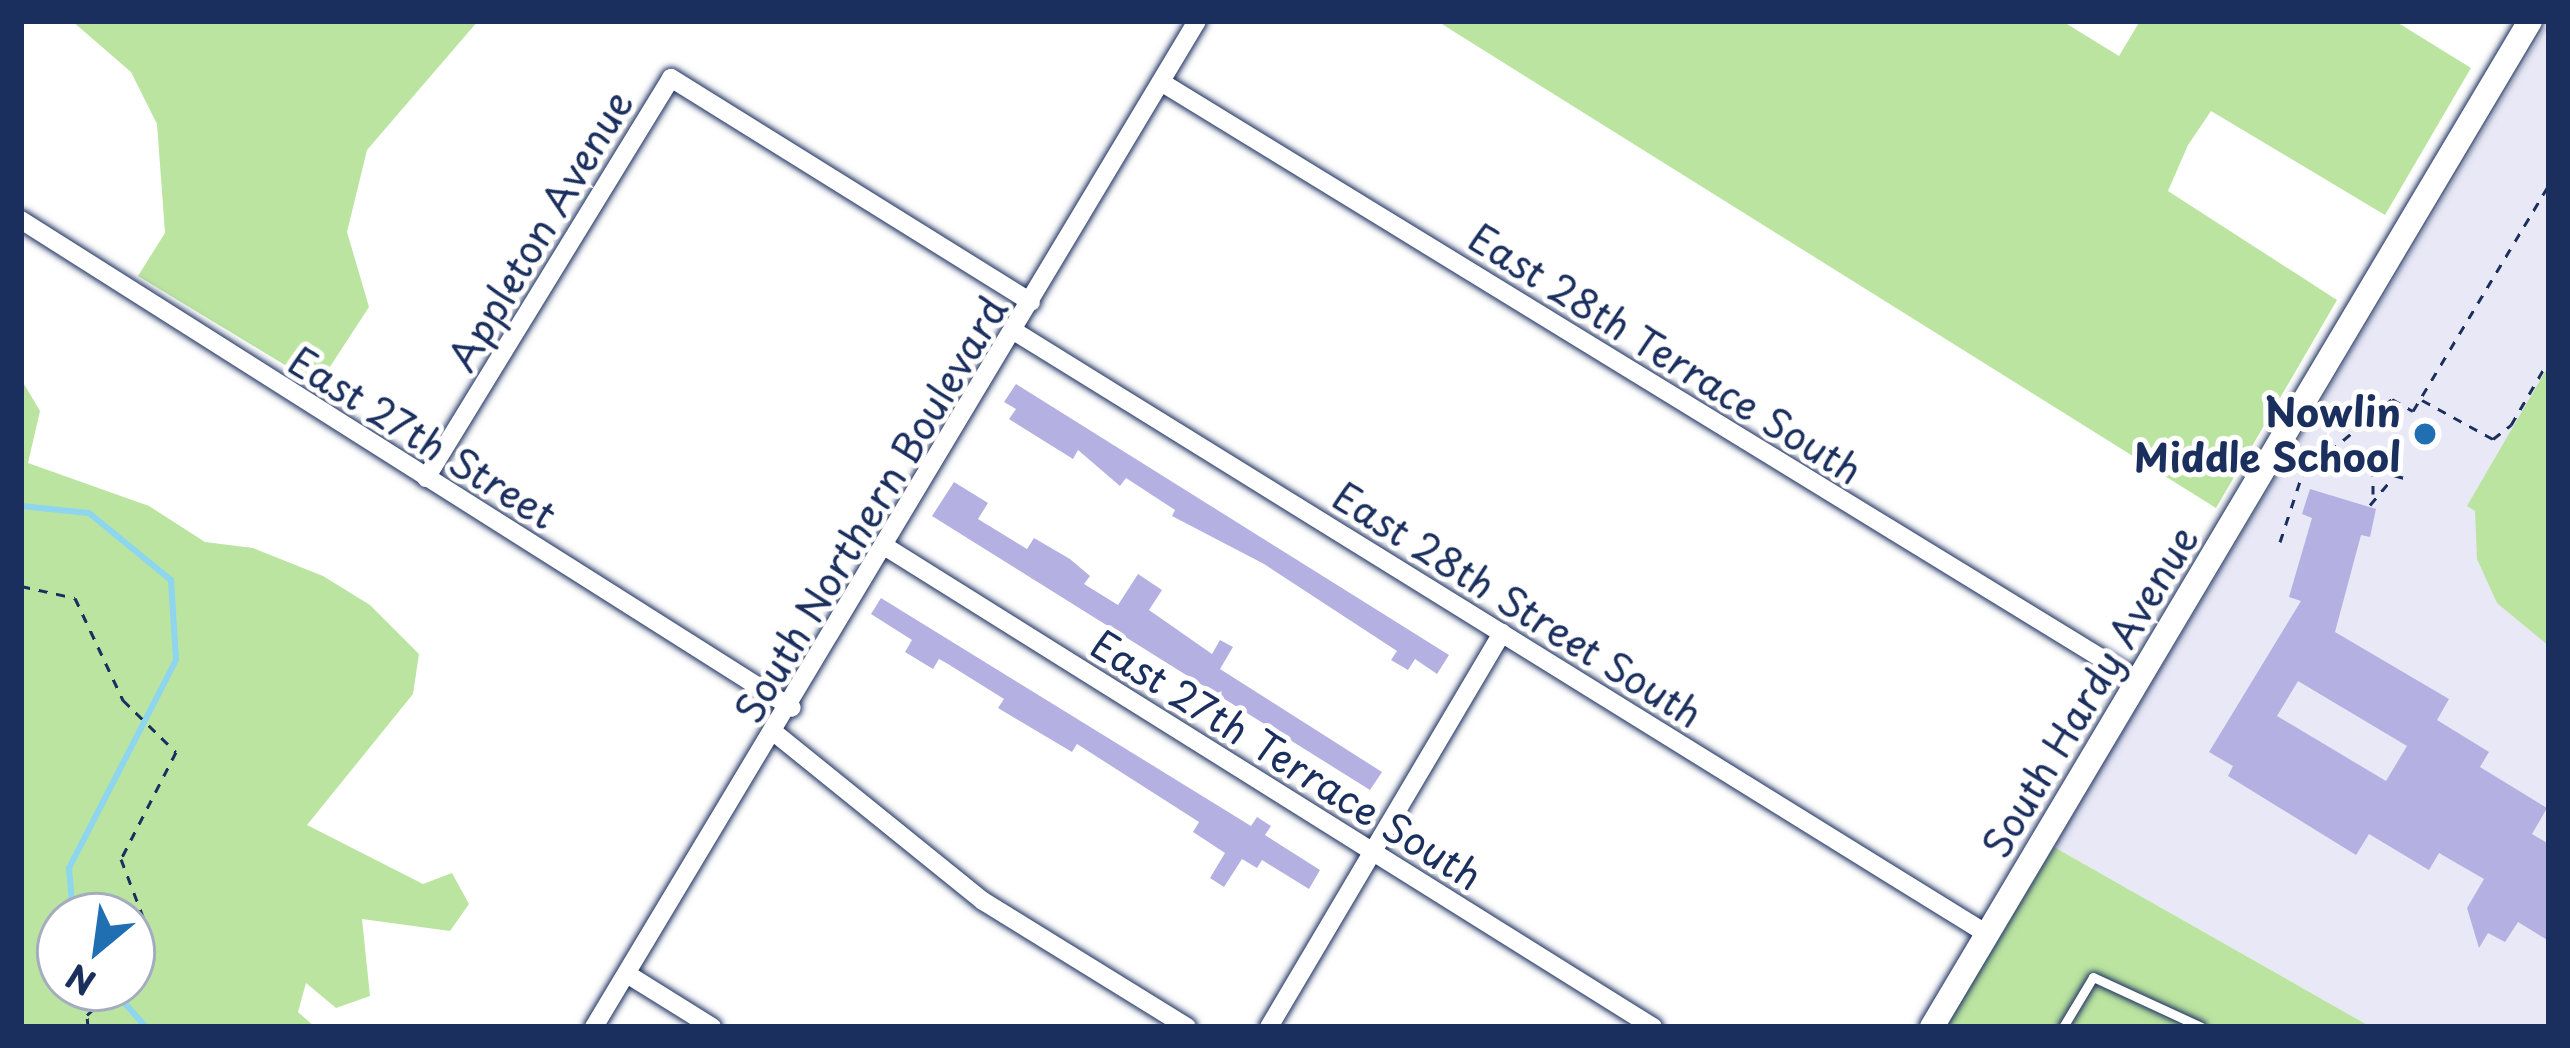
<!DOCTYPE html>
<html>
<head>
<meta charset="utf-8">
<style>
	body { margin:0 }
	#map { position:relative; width:2570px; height:1048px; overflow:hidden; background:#fff; font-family:"Playpen Sans",sans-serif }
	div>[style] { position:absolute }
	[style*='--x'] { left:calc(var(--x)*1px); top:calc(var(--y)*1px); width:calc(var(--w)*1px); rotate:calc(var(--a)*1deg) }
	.built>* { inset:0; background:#e8e8f6 }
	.green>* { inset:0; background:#bbe4a0 }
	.stream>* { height:6px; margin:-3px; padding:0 3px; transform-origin:3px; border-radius:3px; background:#8ed5f0 }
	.building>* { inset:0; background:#b4b1e2 }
	.path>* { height:3px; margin-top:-1.5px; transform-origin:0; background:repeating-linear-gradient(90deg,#1b2f5e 0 9px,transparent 0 18px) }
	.roads { filter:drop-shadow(0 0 3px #1b2f5e) drop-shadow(0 0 3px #1b2f5e) }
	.lane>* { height:9px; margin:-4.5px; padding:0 4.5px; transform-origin:4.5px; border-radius:4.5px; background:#fff }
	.street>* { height:18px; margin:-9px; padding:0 9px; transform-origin:9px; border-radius:9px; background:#fff }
	.secondary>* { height:24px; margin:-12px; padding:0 12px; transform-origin:12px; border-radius:12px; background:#fff }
	.dots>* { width:33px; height:33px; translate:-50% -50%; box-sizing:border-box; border:6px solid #fff; border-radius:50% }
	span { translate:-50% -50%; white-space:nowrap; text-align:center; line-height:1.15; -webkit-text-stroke:10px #fff; paint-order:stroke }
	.street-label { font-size:39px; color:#1b2f5e }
	.poi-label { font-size:39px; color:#1b2f5e; font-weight:700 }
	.right { translate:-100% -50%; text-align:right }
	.frame { position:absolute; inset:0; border:24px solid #1b2f5e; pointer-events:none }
	.north { position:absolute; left:36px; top:892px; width:120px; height:120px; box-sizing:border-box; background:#fff; border:3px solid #a4acbf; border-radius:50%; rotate:209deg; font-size:33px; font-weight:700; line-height:48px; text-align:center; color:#1b2f5e }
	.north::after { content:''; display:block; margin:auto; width:42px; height:54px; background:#1f6fb2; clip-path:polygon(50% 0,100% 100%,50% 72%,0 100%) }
</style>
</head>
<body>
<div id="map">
	<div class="built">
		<i style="clip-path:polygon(2549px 21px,2549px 1027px,2371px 1027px,2054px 847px)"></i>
	</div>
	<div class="green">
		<i style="clip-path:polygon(72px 21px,478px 21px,367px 150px,347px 232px,369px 307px,318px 385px,138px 276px,165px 233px,157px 124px,131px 72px)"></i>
		<i style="clip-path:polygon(1437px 21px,2062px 21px,2119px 56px,2140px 21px,2395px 21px,2471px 68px,2385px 215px,2211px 111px,2188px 145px,2168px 191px,2337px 300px,2216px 508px)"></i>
		<i style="clip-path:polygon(2549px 365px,2549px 646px,2497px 603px,2477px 559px,2475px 511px,2467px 506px)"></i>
		<i style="clip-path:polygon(evenodd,21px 379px,40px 411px,28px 463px,149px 506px,205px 542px,253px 548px,323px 576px,370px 605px,419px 654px,413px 694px,307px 825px,423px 884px,452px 873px,469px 904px,450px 931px,362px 919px,370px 996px,336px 1008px,306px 983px,298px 1012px,315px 1027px,21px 1027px,21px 379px,60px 916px,132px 916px,132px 988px,60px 988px,60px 916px)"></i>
		<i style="clip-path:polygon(2054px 847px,2371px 1027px,1946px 1027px)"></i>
	</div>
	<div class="stream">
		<i style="--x:21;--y:506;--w:68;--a:5.9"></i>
		<i style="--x:89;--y:513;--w:106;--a:39.3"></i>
		<i style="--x:171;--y:580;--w:80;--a:86.4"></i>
		<i style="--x:176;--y:660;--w:234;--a:117.2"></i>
		<i style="--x:69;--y:868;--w:48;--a:85.2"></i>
		<i style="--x:111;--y:988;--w:52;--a:48.1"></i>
	</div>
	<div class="building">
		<i style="clip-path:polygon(1016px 384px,1449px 655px,1437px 674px,1415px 659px,1408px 670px,1391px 660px,1397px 651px,1264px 564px,1172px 516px,1175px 510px,1126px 478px,1120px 486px,1078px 450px,1073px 459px,1009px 419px,1016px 409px,1004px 402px)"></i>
		<i style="clip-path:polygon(954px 482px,988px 503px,978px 519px,1027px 549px,1034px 538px,1070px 559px,1090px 576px,1084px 584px,1118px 605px,1138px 574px,1162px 590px,1149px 610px,1212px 654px,1220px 640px,1233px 647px,1220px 669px,1382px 772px,1370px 790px,932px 516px)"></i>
		<i style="clip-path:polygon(evenodd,2310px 489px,2376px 509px,2370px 537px,2361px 535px,2335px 632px,2449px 699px,2437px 720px,2489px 752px,2480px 767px,2547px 808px,2532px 834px,2549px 844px,2549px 941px,2518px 922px,2505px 942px,2488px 933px,2479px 948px,2467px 908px,2484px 879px,2439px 853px,2429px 870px,2369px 834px,2356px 855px,2228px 776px,2233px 766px,2209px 752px,2301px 601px,2289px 597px,2312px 518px,2302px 514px,2310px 489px,2298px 681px,2407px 746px,2386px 781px,2277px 716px,2298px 681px)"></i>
		<i style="clip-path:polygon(881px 598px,1251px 826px,1257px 817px,1271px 826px,1265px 835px,1320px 870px,1309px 889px,1262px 860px,1257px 868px,1242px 859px,1224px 887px,1210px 878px,1225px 853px,1193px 832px,1199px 822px,1077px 744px,1072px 752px,998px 708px,1004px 699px,948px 664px,939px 659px,933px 669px,905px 652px,912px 640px,871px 614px)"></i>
	</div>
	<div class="path">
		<i style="--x:2422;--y:400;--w:81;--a:28.8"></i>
		<i style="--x:2493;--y:439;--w:23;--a:-38"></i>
		<i style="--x:2511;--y:425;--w:75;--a:-59.7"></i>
		<i style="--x:2325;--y:456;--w:86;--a:15.5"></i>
		<i style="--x:2373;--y:494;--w:20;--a:-90"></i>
		<i style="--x:2370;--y:505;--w:33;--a:-50"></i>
		<i style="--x:2280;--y:542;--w:71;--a:-71.8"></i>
		<i style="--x:2302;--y:475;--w:118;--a:-40.2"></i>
		<i style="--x:2392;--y:399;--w:24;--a:30"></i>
		<i style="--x:2413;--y:411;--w:264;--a:-59"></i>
		<i style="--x:21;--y:586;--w:55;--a:12.5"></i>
		<i style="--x:75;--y:598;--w:113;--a:64.8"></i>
		<i style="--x:123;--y:700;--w:74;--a:44.5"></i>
		<i style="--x:176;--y:752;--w:120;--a:117.2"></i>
		<i style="--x:121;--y:859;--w:90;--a:69.1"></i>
		<i style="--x:153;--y:943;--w:39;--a:122"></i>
		<i style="--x:88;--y:1027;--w:12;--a:-95"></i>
		<i style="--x:87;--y:1015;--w:40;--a:-42"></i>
	</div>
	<div class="roads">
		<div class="lane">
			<i style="--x:2063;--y:1027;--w:58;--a:-59"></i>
			<i style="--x:2093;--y:977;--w:119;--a:24.8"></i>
		</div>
		<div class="street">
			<i style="--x:1161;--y:82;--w:1145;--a:31.5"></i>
			<i style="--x:21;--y:220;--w:912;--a:32.33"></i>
			<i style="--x:1014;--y:331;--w:1145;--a:31.79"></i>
			<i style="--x:426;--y:478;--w:469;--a:-58.5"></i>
			<i style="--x:671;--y:78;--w:424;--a:31.9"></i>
			<i style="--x:886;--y:547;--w:905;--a:32.04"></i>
			<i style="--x:776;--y:734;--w:266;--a:38.9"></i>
			<i style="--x:983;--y:901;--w:240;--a:31.7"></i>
			<i style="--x:627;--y:974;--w:100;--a:31.9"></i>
			<i style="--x:594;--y:1027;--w:1173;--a:-59.06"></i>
			<i style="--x:1269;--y:1027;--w:458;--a:-59.4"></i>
		</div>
		<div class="secondary">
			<i style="--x:1932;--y:1027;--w:1170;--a:-59.27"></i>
		</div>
	</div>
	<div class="dots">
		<i style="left:2425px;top:434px;background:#1f6fb2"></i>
	</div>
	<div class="street-label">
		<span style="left:539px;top:230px;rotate:-59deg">Appleton Avenue</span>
		<span style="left:1666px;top:353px;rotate:32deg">East 28th Terrace South</span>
		<span style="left:423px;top:437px;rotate:32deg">East 27th Street</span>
		<span style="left:870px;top:509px;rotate:-59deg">South Northern Boulevard</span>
		<span style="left:1518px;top:604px;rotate:32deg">East 28th Street South</span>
		<span style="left:2089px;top:691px;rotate:-59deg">South Hardy Avenue</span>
		<span style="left:1287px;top:759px;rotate:32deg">East 27th Terrace South</span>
	</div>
	<div class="poi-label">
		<span class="right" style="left:2401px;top:434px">Nowlin<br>Middle School</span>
	</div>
	<div class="frame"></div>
	<div class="north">N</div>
</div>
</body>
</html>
